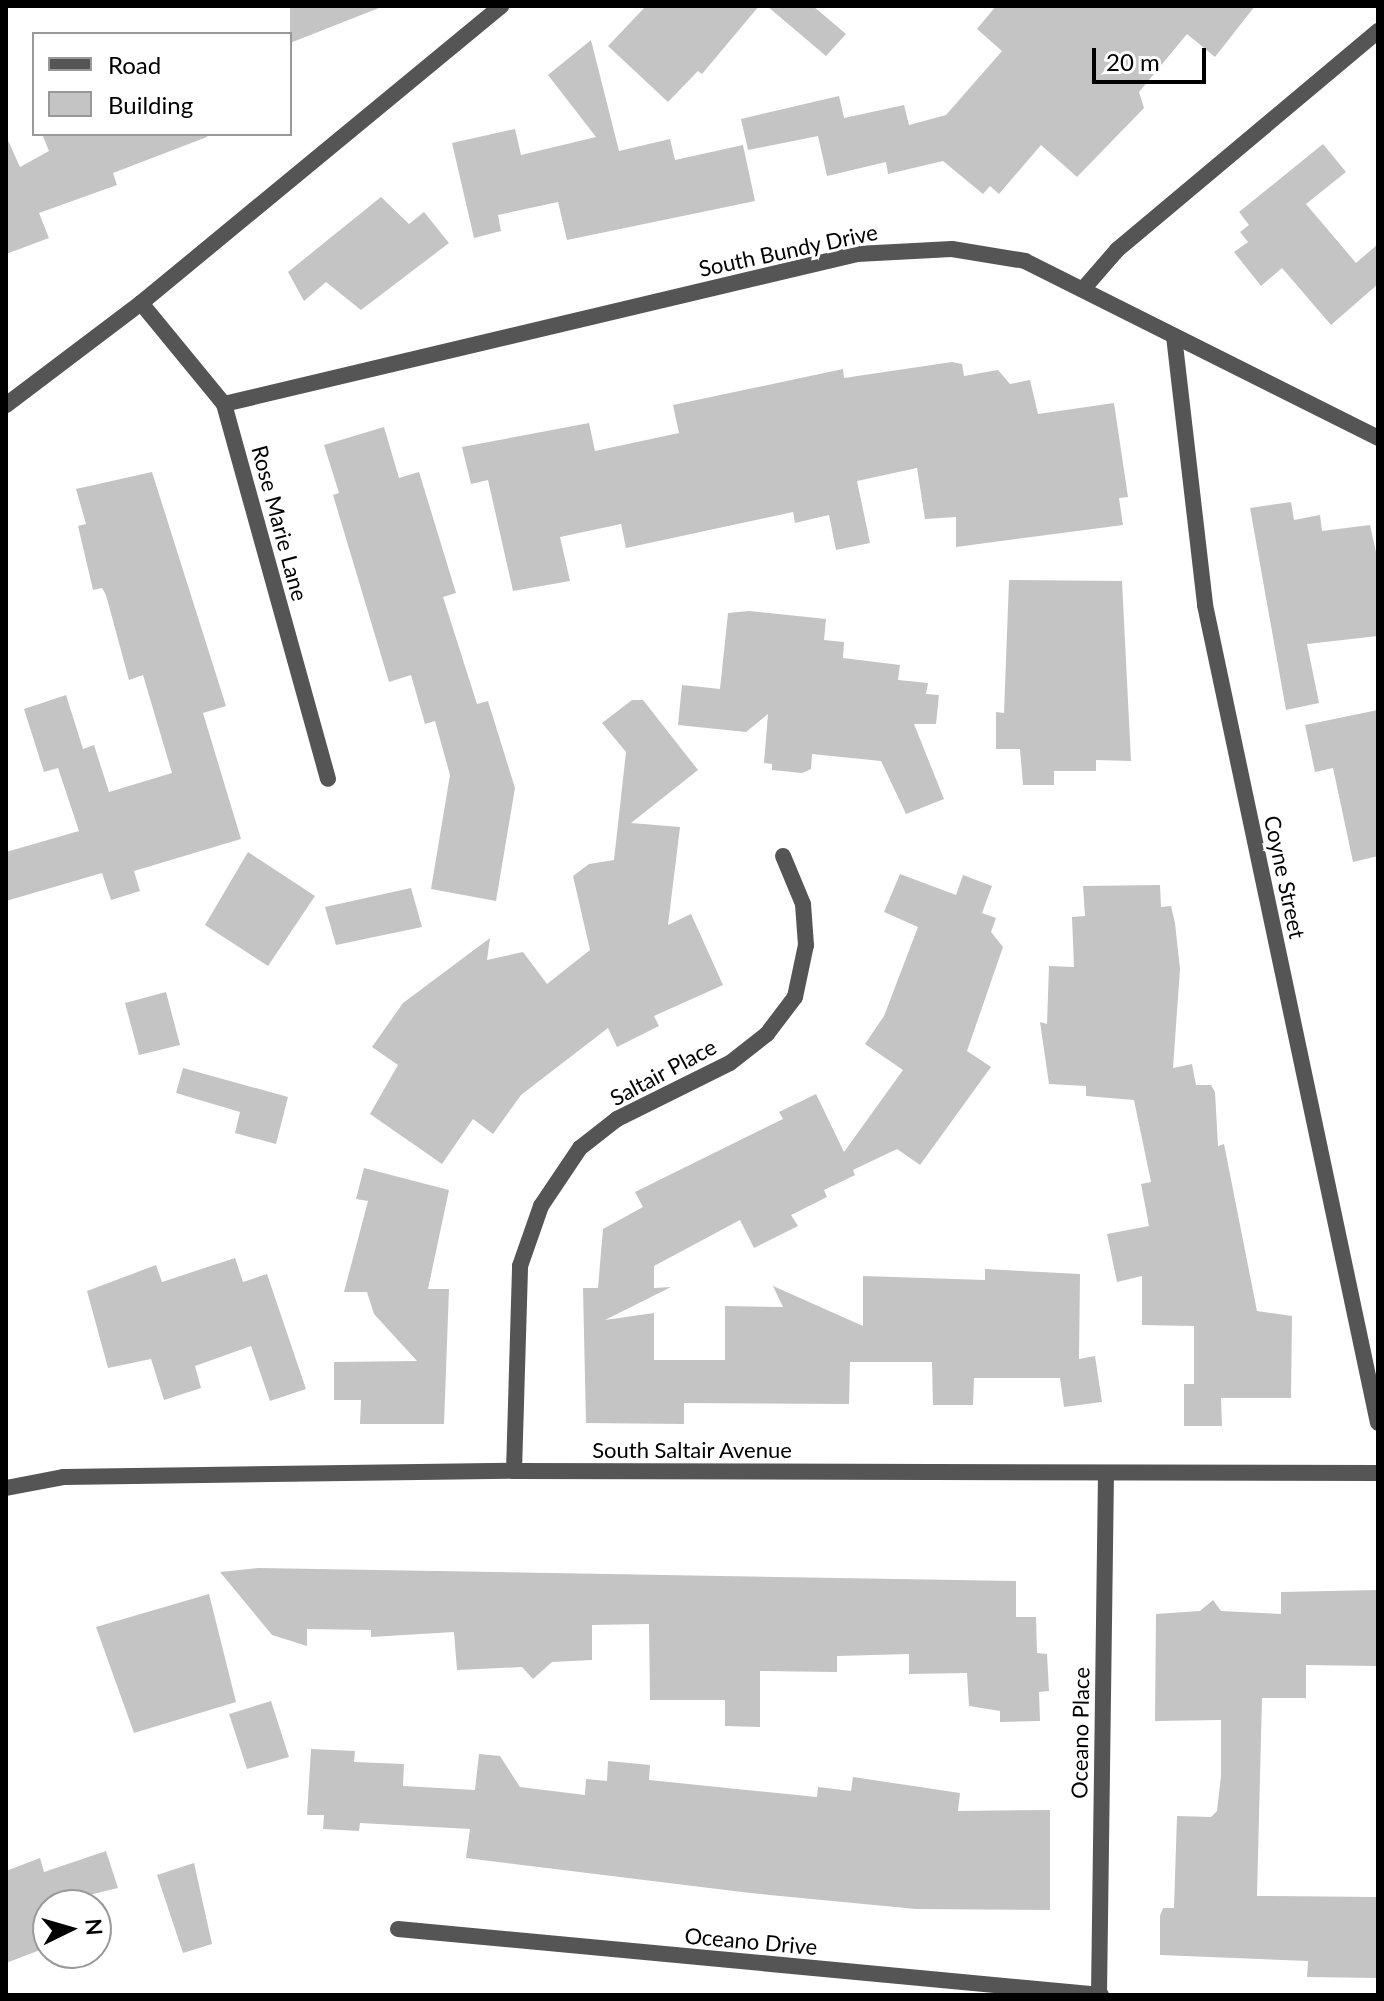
<!DOCTYPE html>
<html>
<head>
<meta charset="utf-8">
<style>
	body { margin:0 }
	#map { position:relative; width:1384px; height:2001px; overflow:hidden; background:#fff; font-family:Lato,sans-serif }
	div>[style] { position:absolute }
	[style*='--x'] { left:calc(var(--x)*1px); top:calc(var(--y)*1px); width:calc(var(--w)*1px); rotate:calc(var(--a)*1deg) }
	.building>* { inset:0; background:#c4c4c4 }
	.minor>* { height:16px; margin:-8px; padding:0 8px; transform-origin:8px; border-radius:8px; background:#555 }
	.tertiary>* { height:16px; margin:-8px; padding:0 8px; transform-origin:8px; border-radius:8px; background:#555 }
	span { translate:-50% -50%; white-space:nowrap; text-align:center; line-height:1.15; -webkit-text-stroke:6px #fff; paint-order:stroke }
	.street-label { font-size:22px; color:#000 }
	.frame { position:absolute; inset:0; border:8px solid #000; pointer-events:none }
	.legend { position:absolute; left:32px; top:32px; width:260px; height:104px; box-sizing:border-box; background:#fff; border:2px solid #999; margin:0; padding:10px 14px; list-style:none; font-size:24px; color:#000 }
	.legend li { display:flex; align-items:center; gap:16px; height:40px }
	.legend b { width:40px; border:2px solid #999 }
	.north { position:absolute; left:32px; top:1889px; width:80px; height:80px; box-sizing:border-box; background:#fff; border:2px solid #999; border-radius:50%; rotate:85deg; font-size:22px; font-weight:700; line-height:32px; text-align:center; color:#000 }
	.north::after { content:''; display:block; margin:auto; width:28px; height:36px; background:#000; clip-path:polygon(50% 0,100% 100%,50% 72%,0 100%) }
	.scale { position:absolute; left:1092px; top:48px; width:114px; height:36px; box-sizing:border-box; border:4px solid #000; border-top:0; padding-left:10px; font-size:24px; line-height:28px; white-space:nowrap; color:#000; -webkit-text-stroke:6px #fff; paint-order:stroke }
</style>
</head>
<body>
<div id="map">
	<div class="building">
		<i style="clip-path:polygon(290px 6px,379px 6px,379px 8px,290px 43px)"></i>
		<i style="clip-path:polygon(646px 6px,759px 6px,702px 74px,698px 71px,668px 102px,608px 46px)"></i>
		<i style="clip-path:polygon(767px 6px,813px 6px,846px 34px,826px 56px)"></i>
		<i style="clip-path:polygon(996px 6px,1255px 6px,1215px 57px,1187px 34px,1139px 92px,1144px 108px,1077px 177px,1041px 145px,999px 194px,990px 186px,983px 194px,943px 161px,888px 174px,886px 162px,827px 176px,818px 136px,748px 150px,741px 119px,839px 96px,844px 118px,904px 105px,909px 125px,946px 115px,1002px 51px,977px 29px)"></i>
		<i style="clip-path:polygon(591px 40px,619px 151px,670px 139px,675px 160px,743px 145px,755px 201px,567px 240px,558px 202px,498px 215px,501px 231px,474px 238px,452px 143px,515px 129px,521px 155px,596px 137px,548px 75px)"></i>
		<i style="clip-path:polygon(42px 134px,207px 134px,207px 137px,113px 173px,117px 185px,39px 213px,49px 238px,6px 254px,6px 136px,20px 167px,49px 151px)"></i>
		<i style="clip-path:polygon(1323px 144px,1346px 172px,1306px 204px,1356px 263px,1378px 244px,1378px 284px,1331px 325px,1282px 268px,1261px 286px,1234px 252px,1248px 242px,1240px 232px,1249px 225px,1239px 212px)"></i>
		<i style="clip-path:polygon(381px 197px,409px 224px,424px 212px,449px 243px,361px 310px,326px 282px,304px 301px,288px 272px)"></i>
		<i style="clip-path:polygon(952px 362px,962px 364px,964px 376px,998px 370px,1010px 384px,1030px 380px,1038px 414px,1114px 403px,1128px 497px,1119px 498px,1123px 525px,956px 547px,956px 517px,925px 519px,917px 468px,857px 481px,870px 543px,836px 550px,829px 515px,795px 523px,793px 512px,626px 548px,621px 524px,560px 537px,570px 581px,513px 591px,488px 480px,471px 484px,462px 447px,589px 423px,595px 451px,679px 433px,673px 405px,843px 369px,844px 378px)"></i>
		<i style="clip-path:polygon(384px 427px,399px 478px,419px 472px,456px 593px,443px 597px,477px 704px,488px 701px,515px 788px,496px 901px,431px 889px,450px 775px,435px 721px,425px 724px,411px 675px,389px 682px,333px 495px,339px 493px,324px 445px)"></i>
		<i style="clip-path:polygon(152px 472px,226px 706px,203px 713px,241px 839px,134px 871px,140px 891px,111px 900px,102px 873px,6px 901px,6px 852px,79px 831px,58px 768px,44px 772px,24px 709px,66px 695px,83px 749px,94px 745px,109px 792px,172px 773px,143px 675px,129px 680px,106px 595px,102px 588px,93px 590px,78px 526px,86px 524px,76px 489px)"></i>
		<i style="clip-path:polygon(1291px 502px,1294px 520px,1320px 515px,1322px 531px,1370px 525px,1378px 561px,1378px 636px,1307px 644px,1319px 703px,1286px 710px,1250px 508px)"></i>
		<i style="clip-path:polygon(1009px 580px,1122px 581px,1131px 761px,1096px 760px,1096px 771px,1054px 771px,1054px 785px,1023px 785px,1020px 749px,996px 749px,996px 712px,1004px 713px)"></i>
		<i style="clip-path:polygon(749px 611px,826px 619px,824px 640px,844px 642px,843px 658px,900px 665px,898px 680px,928px 683px,926px 694px,939px 695px,936px 724px,914px 724px,944px 799px,906px 814px,881px 761px,812px 754px,811px 769px,802px 773px,772px 770px,772px 764px,764px 763px,768px 714px,746px 732px,678px 725px,682px 685px,720px 689px,728px 613px)"></i>
		<i style="clip-path:polygon(632px 700px,643px 700px,698px 770px,631px 823px,680px 827px,668px 925px,691px 914px,723px 985px,654px 1016px,659px 1026px,617px 1047px,608px 1028px,521px 1095px,493px 1134px,473px 1119px,442px 1164px,370px 1114px,398px 1065px,372px 1047px,403px 1003px,490px 938px,487px 960px,523px 952px,547px 984px,590px 950px,573px 876px,589px 864px,614px 860px,626px 752px,602px 723px)"></i>
		<i style="clip-path:polygon(1378px 710px,1378px 856px,1353px 862px,1333px 768px,1315px 772px,1305px 725px)"></i>
		<i style="clip-path:polygon(248px 852px,315px 896px,268px 966px,205px 925px)"></i>
		<i style="clip-path:polygon(900px 874px,956px 895px,963px 875px,992px 886px,982px 913px,996px 918px,991px 932px,1003px 947px,967px 1051px,991px 1067px,920px 1165px,897px 1149px,853px 1170px,855px 1175px,824px 1190px,827px 1197px,791px 1215px,798px 1226px,754px 1248px,740px 1220px,654px 1266px,654px 1288px,671px 1287px,605px 1320px,654px 1313px,654px 1360px,725px 1360px,725px 1306px,783px 1307px,773px 1286px,863px 1326px,863px 1276px,985px 1280px,985px 1269px,1080px 1274px,1079px 1359px,1095px 1356px,1102px 1402px,1064px 1407px,1060px 1378px,974px 1378px,973px 1405px,933px 1405px,932px 1362px,850px 1362px,849px 1404px,684px 1403px,684px 1424px,586px 1423px,583px 1288px,598px 1288px,603px 1229px,643px 1207px,635px 1192px,783px 1119px,779px 1112px,816px 1094px,844px 1152px,903px 1070px,865px 1044px,884px 1016px,918px 927px,884px 912px)"></i>
		<i style="clip-path:polygon(1160px 885px,1161px 907px,1171px 906px,1175px 923px,1180px 969px,1173px 1068px,1192px 1064px,1196px 1085px,1211px 1085px,1215px 1092px,1218px 1146px,1224px 1144px,1257px 1311px,1292px 1316px,1291px 1398px,1221px 1398px,1222px 1426px,1184px 1426px,1184px 1384px,1194px 1384px,1194px 1326px,1142px 1325px,1142px 1276px,1117px 1282px,1107px 1234px,1149px 1226px,1141px 1184px,1151px 1182px,1134px 1100px,1086px 1096px,1086px 1086px,1049px 1084px,1040px 1022px,1047px 1024px,1049px 966px,1074px 967px,1072px 917px,1085px 916px,1083px 886px)"></i>
		<i style="clip-path:polygon(411px 888px,422px 927px,336px 945px,325px 907px)"></i>
		<i style="clip-path:polygon(166px 992px,180px 1045px,139px 1055px,125px 1003px)"></i>
		<i style="clip-path:polygon(183px 1068px,288px 1097px,276px 1144px,235px 1133px,240px 1112px,176px 1093px)"></i>
		<i style="clip-path:polygon(364px 1168px,449px 1190px,428px 1289px,449px 1289px,444px 1424px,360px 1424px,361px 1400px,334px 1400px,334px 1362px,417px 1361px,374px 1314px,367px 1292px,344px 1292px,368px 1201px,356px 1199px)"></i>
		<i style="clip-path:polygon(235px 1258px,243px 1282px,267px 1274px,306px 1389px,270px 1401px,251px 1346px,195px 1366px,201px 1388px,164px 1400px,151px 1359px,108px 1368px,87px 1291px,156px 1265px,162px 1282px)"></i>
		<i style="clip-path:polygon(258px 1568px,1016px 1581px,1016px 1617px,1036px 1617px,1037px 1653px,1047px 1654px,1049px 1691px,1039px 1692px,1040px 1721px,1000px 1722px,1000px 1711px,969px 1706px,967px 1673px,909px 1674px,909px 1654px,837px 1656px,837px 1672px,760px 1671px,760px 1727px,725px 1726px,725px 1700px,650px 1700px,649px 1624px,592px 1625px,592px 1660px,552px 1662px,533px 1679px,522px 1667px,457px 1670px,454px 1632px,371px 1637px,371px 1630px,307px 1629px,307px 1646px,272px 1635px,220px 1572px)"></i>
		<i style="clip-path:polygon(1378px 1590px,1377px 1666px,1306px 1665px,1306px 1698px,1262px 1698px,1257px 1896px,1378px 1897px,1378px 1978px,1307px 1977px,1308px 1961px,1160px 1955px,1160px 1916px,1163px 1908px,1174px 1908px,1177px 1816px,1211px 1817px,1217px 1811px,1221px 1776px,1221px 1720px,1155px 1721px,1156px 1614px,1200px 1611px,1213px 1600px,1221px 1611px,1281px 1614px,1281px 1592px)"></i>
		<i style="clip-path:polygon(209px 1594px,236px 1702px,134px 1733px,96px 1627px)"></i>
		<i style="clip-path:polygon(271px 1701px,289px 1757px,247px 1769px,229px 1714px)"></i>
		<i style="clip-path:polygon(311px 1749px,355px 1751px,354px 1762px,404px 1764px,403px 1786px,475px 1790px,479px 1754px,500px 1756px,520px 1787px,585px 1795px,586px 1779px,607px 1781px,608px 1761px,650px 1765px,649px 1780px,817px 1797px,818px 1787px,851px 1791px,853px 1777px,960px 1793px,958px 1811px,1050px 1810px,1050px 1910px,916px 1909px,750px 1893px,466px 1858px,470px 1829px,360px 1823px,359px 1831px,323px 1829px,324px 1815px,307px 1815px)"></i>
		<i style="clip-path:polygon(106px 1851px,118px 1888px,48px 1905px,48px 1947px,6px 1963px,6px 1871px,40px 1858px,44px 1872px)"></i>
		<i style="clip-path:polygon(194px 1863px,212px 1944px,183px 1953px,157px 1875px)"></i>
	</div>
	<div class="minor">
		<i style="--x:1084;--y:288;--w:50;--a:-49"></i>
		<i style="--x:1117;--y:250;--w:341;--a:-40"></i>
		<i style="--x:141;--y:303;--w:131;--a:50.6"></i>
		<i style="--x:224;--y:404;--w:389;--a:74.5"></i>
		<i style="--x:1174;--y:336;--w:271;--a:83.4"></i>
		<i style="--x:1205;--y:605;--w:836;--a:78.06"></i>
		<i style="--x:224;--y:404;--w:651;--a:-13.33"></i>
		<i style="--x:857;--y:254;--w:95;--a:-3"></i>
		<i style="--x:952;--y:249;--w:74;--a:9.3"></i>
		<i style="--x:1025;--y:261;--w:395;--a:26.6"></i>
		<i style="--x:514;--y:1471;--w:205;--a:-88.3"></i>
		<i style="--x:520;--y:1266;--w:64;--a:-70.7"></i>
		<i style="--x:541;--y:1206;--w:70;--a:-56.1"></i>
		<i style="--x:580;--y:1148;--w:47;--a:-38.1"></i>
		<i style="--x:617;--y:1119;--w:126;--a:-26.4"></i>
		<i style="--x:730;--y:1063;--w:47;--a:-38.1"></i>
		<i style="--x:767;--y:1034;--w:46;--a:-52.9"></i>
		<i style="--x:795;--y:997;--w:53;--a:-78.1"></i>
		<i style="--x:806;--y:945;--w:41;--a:-94.2"></i>
		<i style="--x:803;--y:904;--w:52;--a:-112.6"></i>
		<i style="--x:6;--y:1488;--w:58;--a:-10.9"></i>
		<i style="--x:63;--y:1477;--w:451;--a:-0.8"></i>
		<i style="--x:514;--y:1471;--w:864;--a:0.13"></i>
		<i style="--x:398;--y:1929;--w:706;--a:5.36"></i>
		<i style="--x:1099;--y:1994;--w:520;--a:-89.23"></i>
	</div>
	<div class="tertiary">
		<i style="--x:6;--y:405;--w:169;--a:-37.1"></i>
		<i style="--x:141;--y:303;--w:467;--a:-39.5"></i>
	</div>
	<div class="street-label">
		<span style="left:788px;top:250px;rotate:-12deg">South Bundy Drive</span>
		<span style="left:280px;top:523px;rotate:75deg">Rose Marie Lane</span>
		<span style="left:1285px;top:877px;rotate:78deg">Coyne Street</span>
		<span style="left:663px;top:1072px;rotate:-28deg">Saltair Place</span>
		<span style="left:692px;top:1450px">South Saltair Avenue</span>
		<span style="left:1080px;top:1733px;rotate:-89deg">Oceano Place</span>
		<span style="left:751px;top:1941px;rotate:5deg">Oceano Drive</span>
	</div>
	<div class="frame"></div>
	<ul class="legend">
	<li><b style="height:10px;background:#555"></b>Road</li>
	<li><b style="height:22px;background:#c4c4c4"></b>Building</li>
	</ul>
	<div class="north">N</div>
	<div class="scale">20 m</div>
</div>
</body>
</html>
